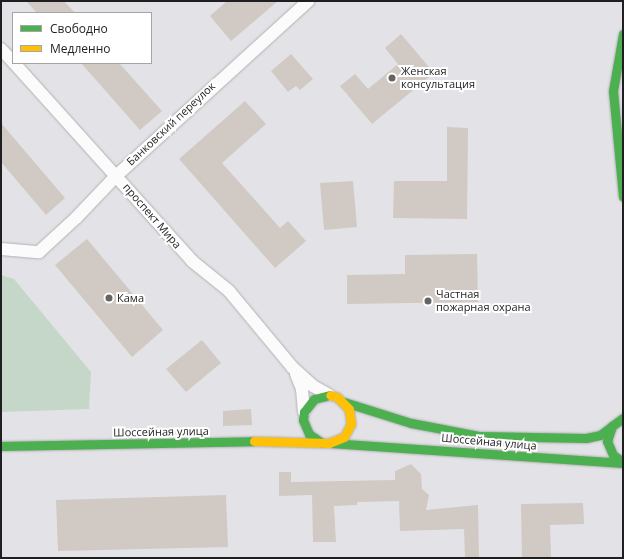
<!DOCTYPE html>
<html>
<head>
<meta charset="utf-8">
<style>
	body { margin:0 }
	#map { position:relative; width:624px; height:559px; overflow:hidden; background:#e3e3e7; font-family:"Open Sans",sans-serif }
	div>[style] { position:absolute }
	[style*='--x'] { left:calc(var(--x)*1px); top:calc(var(--y)*1px); width:calc(var(--w)*1px); rotate:calc(var(--a)*1deg) }
	.green>* { inset:0; background:#c5d7c9 }
	.building>* { inset:0; background:#d1c9c3 }
	.roads { filter:drop-shadow(0 0 1px #b2b2b5) drop-shadow(0 0 1px #b2b2b5) }
	.street>* { height:12px; margin:-6px; padding:0 6px; transform-origin:6px; border-radius:6px; background:#fbfbfb }
	.fast>* { height:9px; margin:-4.5px; padding:0 4.5px; transform-origin:4.5px; border-radius:4.5px; background:#4caf50 }
	.slow>* { height:9px; margin:-4.5px; padding:0 4.5px; transform-origin:4.5px; border-radius:4.5px; background:#ffc107 }
	.dots>* { width:11px; height:11px; translate:-50% -50%; box-sizing:border-box; border:2px solid #fff; border-radius:50% }
	span { translate:-50% -50%; white-space:nowrap; text-align:center; line-height:1.15; -webkit-text-stroke:4px #fff; paint-order:stroke }
	.poi-label { font-size:11px; color:#1f1f21 }
	.left { translate:0 -50%; text-align:left }
	.street-label { font-size:11px; color:#1f1f21 }
	.frame { position:absolute; inset:0; border:2px solid #1f1f21; pointer-events:none }
	.legend { position:absolute; left:12px; top:12px; width:140px; height:52px; box-sizing:border-box; background:#fff; border:1px solid #a5a5a6; margin:0; padding:5px 7px; list-style:none; font-size:12px; color:#1f1f21 }
	.legend li { display:flex; align-items:center; gap:8px; height:20px }
	.legend b { width:20px; border:1px solid #a5a5a6 }
</style>
</head>
<body>
<div id="map">
	<div class="green">
		<i style="clip-path:polygon(1px 275px,14px 279px,91px 372px,89px 409px,1px 412px)"></i>
	</div>
	<div class="building">
		<i style="clip-path:polygon(26px 1px,64px 1px,75px 13px,37px 13px)"></i>
		<i style="clip-path:polygon(227px 1px,278px 1px,231px 41px,210px 16px)"></i>
		<i style="clip-path:polygon(401px 34px,434px 73px,372px 124px,340px 86px,355px 74px,368px 89px,398px 64px,385px 48px)"></i>
		<i style="clip-path:polygon(291px 54px,313px 79px,300px 90px,296px 86px,288px 92px,271px 71px)"></i>
		<i style="clip-path:polygon(81px 63px,119px 63px,162px 111px,140px 130px)"></i>
		<i style="clip-path:polygon(245px 101px,266px 124px,222px 163px,280px 228px,288px 221px,306px 241px,275px 268px,179px 159px)"></i>
		<i style="clip-path:polygon(1px 123px,65px 198px,46px 215px,1px 162px)"></i>
		<i style="clip-path:polygon(447px 127px,468px 128px,467px 219px,393px 218px,394px 181px,447px 181px)"></i>
		<i style="clip-path:polygon(353px 181px,357px 227px,324px 230px,320px 183px)"></i>
		<i style="clip-path:polygon(87px 239px,163px 330px,132px 357px,55px 265px)"></i>
		<i style="clip-path:polygon(477px 254px,478px 302px,347px 304px,347px 275px,405px 274px,405px 255px)"></i>
		<i style="clip-path:polygon(202px 340px,221px 363px,186px 392px,166px 369px)"></i>
		<i style="clip-path:polygon(251px 409px,252px 425px,223px 426px,223px 411px)"></i>
		<i style="clip-path:polygon(411px 464px,421px 474px,422px 489px,429px 495px,426px 510px,478px 505px,479px 558px,465px 558px,464px 529px,400px 531px,399px 501px,357px 502px,357px 505px,334px 506px,336px 542px,313px 542px,312px 495px,279px 496px,279px 472px,291px 472px,291px 482px,395px 480px,395px 471px)"></i>
		<i style="clip-path:polygon(226px 495px,228px 547px,58px 551px,56px 500px)"></i>
		<i style="clip-path:polygon(583px 503px,584px 524px,550px 525px,551px 558px,522px 558px,521px 504px)"></i>
	</div>
	<div class="roads">
		<div class="street">
			<i style="--x:1;--y:49;--w:18;--a:47"></i>
			<i style="--x:14;--y:63;--w:266;--a:48"></i>
			<i style="--x:192;--y:261;--w:48;--a:39"></i>
			<i style="--x:229;--y:291;--w:99;--a:50.3"></i>
			<i style="--x:292;--y:367;--w:28;--a:42"></i>
			<i style="--x:313;--y:386;--w:18;--a:29"></i>
			<i style="--x:1;--y:249;--w:38;--a:5"></i>
			<i style="--x:39;--y:252;--w:50;--a:-42.6"></i>
			<i style="--x:76;--y:218;--w:58;--a:-46.4"></i>
			<i style="--x:116;--y:176;--w:260;--a:-42.3"></i>
			<i style="--x:296;--y:374;--w:16;--a:68"></i>
			<i style="--x:302;--y:389;--w:23;--a:85"></i>
		</div>
		<div class="fast">
			<i style="--x:623;--y:34;--w:58;--a:100"></i>
			<i style="--x:613;--y:91;--w:106;--a:84.6"></i>
			<i style="--x:344;--y:402;--w:70;--a:17.4"></i>
			<i style="--x:411;--y:423;--w:69;--a:10.8"></i>
			<i style="--x:479;--y:436;--w:107;--a:1.1"></i>
			<i style="--x:586;--y:438;--w:14;--a:-12"></i>
			<i style="--x:600;--y:435;--w:15;--a:-37"></i>
			<i style="--x:623;--y:418;--w:14;--a:144"></i>
			<i style="--x:612;--y:426;--w:16;--a:108"></i>
			<i style="--x:607;--y:441;--w:15;--a:67"></i>
			<i style="--x:613;--y:455;--w:12;--a:35"></i>
			<i style="--x:322;--y:443;--w:16;--a:-145"></i>
			<i style="--x:309;--y:434;--w:15;--a:-113"></i>
			<i style="--x:303;--y:420;--w:8;--a:-83"></i>
			<i style="--x:304;--y:412;--w:16;--a:-52"></i>
			<i style="--x:314;--y:399;--w:16;--a:-14"></i>
			<i style="--x:330;--y:443;--w:294;--a:3.9"></i>
			<i style="--x:1;--y:446;--w:253;--a:-1.1"></i>
		</div>
		<div class="slow">
			<i style="--x:254;--y:441;--w:75;--a:1.5"></i>
			<i style="--x:329;--y:443;--w:16;--a:-22"></i>
			<i style="--x:344;--y:437;--w:15;--a:-62"></i>
			<i style="--x:351;--y:424;--w:15;--a:-98"></i>
			<i style="--x:349;--y:409;--w:17;--a:-135"></i>
			<i style="--x:337;--y:397;--w:7;--a:-164"></i>
		</div>
	</div>
	<div class="dots">
		<i style="left:392px;top:78px;background:#646466"></i>
		<i style="left:109px;top:298px;background:#646466"></i>
		<i style="left:428px;top:301px;background:#646466"></i>
	</div>
	<div class="poi-label">
		<span class="left" style="left:401px;top:78px">Женская<br>консультация</span>
		<span class="left" style="left:436px;top:301px">Частная<br>пожарная охрана</span>
		<span class="left" style="left:117px;top:298px">Кама</span>
	</div>
	<div class="street-label">
		<span style="left:171px;top:124px;rotate:-43deg">Банковский переулок</span>
		<span style="left:152px;top:216px;rotate:49deg">проспект Мира</span>
		<span style="left:161px;top:432px;rotate:-1deg">Шоссейная улица</span>
		<span style="left:489px;top:442px;rotate:5deg">Шоссейная улица</span>
	</div>
	<div class="frame"></div>
	<ul class="legend">
	<li><b style="height:5px;background:#4caf50"></b>Свободно</li>
	<li><b style="height:5px;background:#ffc107"></b>Медленно</li>
	</ul>
</div>
</body>
</html>
